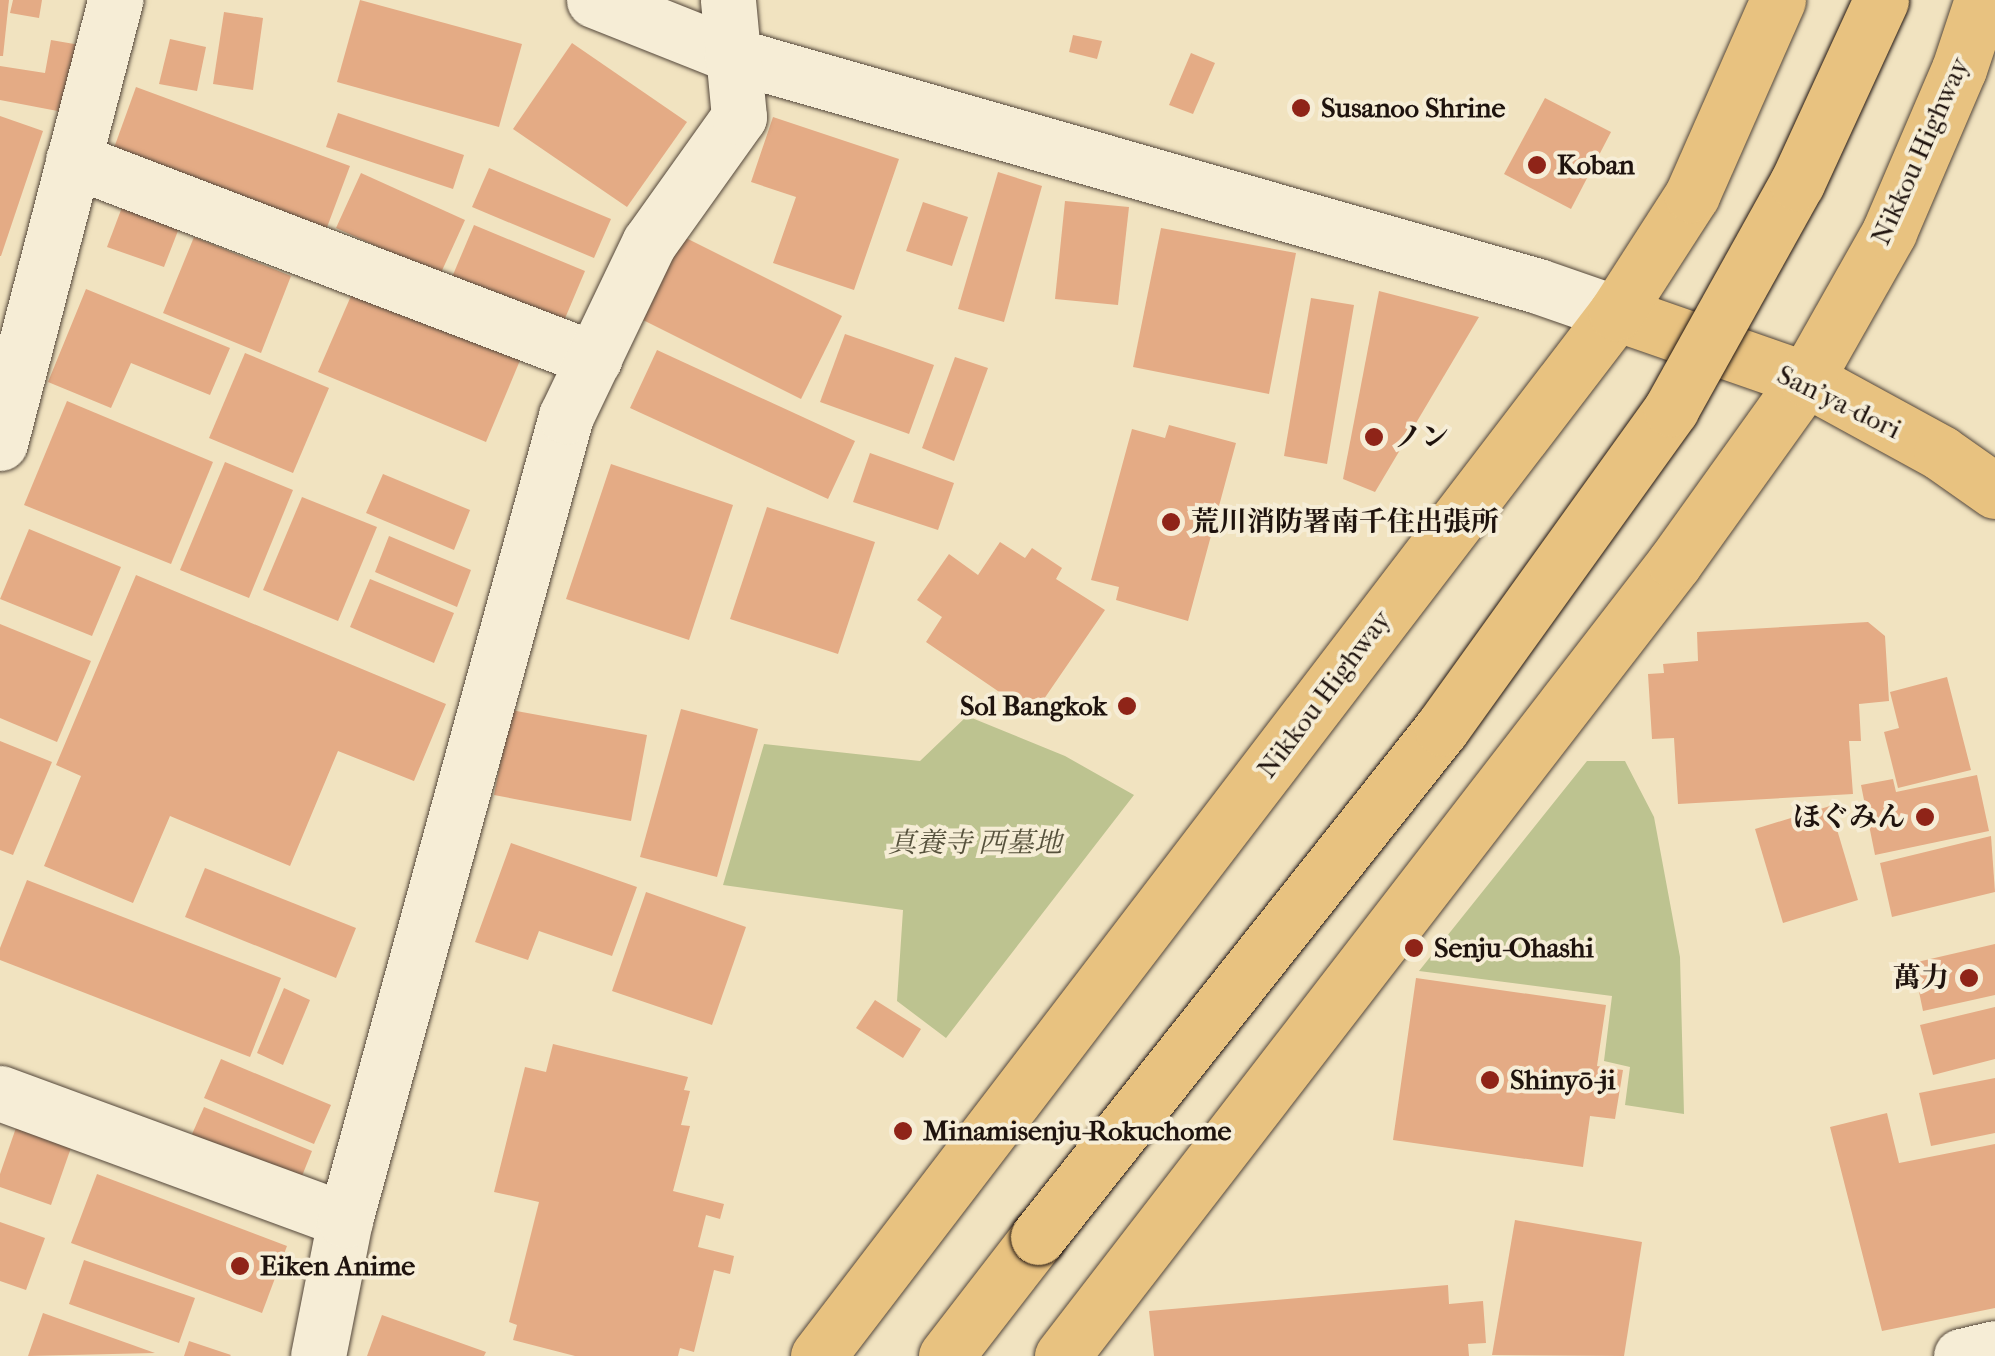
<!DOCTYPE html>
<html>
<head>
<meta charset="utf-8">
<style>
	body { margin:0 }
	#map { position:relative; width:1995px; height:1356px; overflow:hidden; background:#f1e3c0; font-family:"IM FELL French Canon","Noto Serif JP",serif }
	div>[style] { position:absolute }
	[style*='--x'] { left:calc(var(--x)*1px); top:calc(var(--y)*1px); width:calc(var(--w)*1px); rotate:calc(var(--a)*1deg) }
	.green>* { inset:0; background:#bdc390 }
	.building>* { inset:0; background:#e4ab85 }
	.roads { filter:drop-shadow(0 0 2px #54473a) drop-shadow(0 0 2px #54473a) }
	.minor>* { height:55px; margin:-27.5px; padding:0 27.5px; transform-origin:27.5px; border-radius:27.5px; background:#f6edd6 }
	.major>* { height:55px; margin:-27.5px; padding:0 27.5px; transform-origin:27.5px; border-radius:27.5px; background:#e8c280 }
	.highway>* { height:55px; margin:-27.5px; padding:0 27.5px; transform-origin:27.5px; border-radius:27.5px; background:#e8c280 }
	.bridges { filter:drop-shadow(0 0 2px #1f130e) drop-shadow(0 0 2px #1f130e) }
	.highway-bridge>* { height:55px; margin:-27.5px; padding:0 27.5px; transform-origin:27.5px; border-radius:27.5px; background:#e8c280 }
	.dots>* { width:28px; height:28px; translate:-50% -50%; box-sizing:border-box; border:5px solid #f6edd6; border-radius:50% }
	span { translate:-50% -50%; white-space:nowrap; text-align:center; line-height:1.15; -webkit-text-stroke:8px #f6edd6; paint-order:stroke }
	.poi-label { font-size:28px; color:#1f130e; font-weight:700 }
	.left { translate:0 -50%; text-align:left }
	.right { translate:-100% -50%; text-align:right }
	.street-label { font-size:28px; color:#1f130e }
	.park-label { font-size:28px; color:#56513c; font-style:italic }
</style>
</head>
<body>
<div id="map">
	<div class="green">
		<i style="clip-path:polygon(967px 716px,1065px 756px,1134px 795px,946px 1038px,897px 1001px,903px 910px,723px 885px,764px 744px,920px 761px)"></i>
		<i style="clip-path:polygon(1587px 761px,1625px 761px,1654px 817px,1680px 957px,1684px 1114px,1625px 1105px,1630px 1067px,1604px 1061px,1612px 996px,1419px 971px)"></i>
	</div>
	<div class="building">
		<i style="clip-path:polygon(0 0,9px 0,3px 56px,0 56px)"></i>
		<i style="clip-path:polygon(13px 0,42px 0,39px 18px,10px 13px)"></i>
		<i style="clip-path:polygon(360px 0,522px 44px,499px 127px,337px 82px)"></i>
		<i style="clip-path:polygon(224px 12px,263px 18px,253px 90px,213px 84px)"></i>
		<i style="clip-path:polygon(1073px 35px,1102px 41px,1097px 59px,1069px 52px)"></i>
		<i style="clip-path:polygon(170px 39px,206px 47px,197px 91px,159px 84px)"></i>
		<i style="clip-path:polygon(51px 40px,80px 45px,68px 113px,0 100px,0 66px,45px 73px)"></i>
		<i style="clip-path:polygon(572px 43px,687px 122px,627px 207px,513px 129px)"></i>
		<i style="clip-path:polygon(1191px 53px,1215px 63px,1193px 114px,1169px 105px)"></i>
		<i style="clip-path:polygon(136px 87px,350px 166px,323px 238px,110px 159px)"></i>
		<i style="clip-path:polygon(1545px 98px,1611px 132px,1571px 209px,1504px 174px)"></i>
		<i style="clip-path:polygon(338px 113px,464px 155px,453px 189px,326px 147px)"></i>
		<i style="clip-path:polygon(0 116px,43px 131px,1px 256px,0 256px)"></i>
		<i style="clip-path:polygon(773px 117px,899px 159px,854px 290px,773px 263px,796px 197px,751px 182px)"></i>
		<i style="clip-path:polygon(489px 168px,611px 219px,594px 258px,472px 207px)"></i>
		<i style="clip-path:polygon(998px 172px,1042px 186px,1004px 322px,958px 309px)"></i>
		<i style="clip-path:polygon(361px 173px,465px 220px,440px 275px,336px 228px)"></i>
		<i style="clip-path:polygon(1065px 201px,1129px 207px,1118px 305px,1055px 299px)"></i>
		<i style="clip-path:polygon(124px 202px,181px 223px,164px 267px,107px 247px)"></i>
		<i style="clip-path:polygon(923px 202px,968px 217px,952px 266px,906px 251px)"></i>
		<i style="clip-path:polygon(474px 225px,585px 271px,558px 335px,447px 289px)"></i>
		<i style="clip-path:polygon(1161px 228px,1296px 253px,1269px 394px,1133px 367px)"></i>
		<i style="clip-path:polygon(678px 234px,842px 316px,801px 399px,637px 317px)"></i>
		<i style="clip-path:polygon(194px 237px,291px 276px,261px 353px,163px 313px)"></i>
		<i style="clip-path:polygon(86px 289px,230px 348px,210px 395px,131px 363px,111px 408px,48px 382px)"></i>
		<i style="clip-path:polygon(354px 289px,521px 358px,486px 442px,318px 372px)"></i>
		<i style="clip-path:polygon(1379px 291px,1479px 317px,1375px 492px,1343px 479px)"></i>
		<i style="clip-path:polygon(1311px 298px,1354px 305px,1327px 464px,1284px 456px)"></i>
		<i style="clip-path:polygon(845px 334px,934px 365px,909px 434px,820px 402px)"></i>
		<i style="clip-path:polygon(657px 350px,855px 441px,828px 499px,630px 408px)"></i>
		<i style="clip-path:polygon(245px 353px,329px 388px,293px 473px,209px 438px)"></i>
		<i style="clip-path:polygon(955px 357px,988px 368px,954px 461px,922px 448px)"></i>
		<i style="clip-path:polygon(67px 401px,213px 462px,171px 564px,24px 505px)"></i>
		<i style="clip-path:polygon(1169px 425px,1236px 443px,1188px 621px,1116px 600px,1119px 587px,1091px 580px,1132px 429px,1165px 438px)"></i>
		<i style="clip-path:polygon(870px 453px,954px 483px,938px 530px,853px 502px)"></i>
		<i style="clip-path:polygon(225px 462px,293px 490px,249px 598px,180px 570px)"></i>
		<i style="clip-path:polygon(611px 464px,733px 505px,689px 640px,566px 599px)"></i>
		<i style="clip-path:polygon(383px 474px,470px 510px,454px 550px,366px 513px)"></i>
		<i style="clip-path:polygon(302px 497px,377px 527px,338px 621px,263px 590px)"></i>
		<i style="clip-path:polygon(767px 507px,875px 542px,838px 654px,730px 619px)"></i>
		<i style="clip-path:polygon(29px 529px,121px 567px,92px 636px,0 599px)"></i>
		<i style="clip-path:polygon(389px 536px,471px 570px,457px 607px,375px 572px)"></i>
		<i style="clip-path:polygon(1000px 542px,1025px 558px,1032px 548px,1062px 568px,1056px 579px,1105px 610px,1033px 715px,926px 642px,942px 617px,917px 600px,949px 554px,978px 575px)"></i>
		<i style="clip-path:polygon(136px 575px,446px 704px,414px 781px,338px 751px,290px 866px,170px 816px,133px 903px,44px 866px,81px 776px,56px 765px)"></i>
		<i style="clip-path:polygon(370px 579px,454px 613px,434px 663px,350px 627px)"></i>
		<i style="clip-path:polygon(1868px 622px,1885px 636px,1889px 701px,1859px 704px,1861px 741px,1849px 741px,1853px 794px,1678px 804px,1674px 738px,1652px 739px,1648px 674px,1664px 673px,1663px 664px,1698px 661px,1697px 632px)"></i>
		<i style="clip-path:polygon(0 624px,91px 661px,57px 742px,0 718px)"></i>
		<i style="clip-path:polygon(1947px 677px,1971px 770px,1898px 788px,1884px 732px,1899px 728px,1890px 692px)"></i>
		<i style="clip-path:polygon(681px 709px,758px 729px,717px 877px,640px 857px)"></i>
		<i style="clip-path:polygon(511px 710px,647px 735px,631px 821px,494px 795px)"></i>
		<i style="clip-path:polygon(0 741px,52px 762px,13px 855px,0 850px)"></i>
		<i style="clip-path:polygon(1977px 775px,1989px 831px,1875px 855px,1861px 785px,1893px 779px,1896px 792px)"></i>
		<i style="clip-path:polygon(1830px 806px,1858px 900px,1783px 923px,1755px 829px)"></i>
		<i style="clip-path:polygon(1991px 836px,1995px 892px,1892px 917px,1880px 863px)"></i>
		<i style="clip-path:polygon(511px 843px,637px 887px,612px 956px,539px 931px,528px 960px,475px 942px)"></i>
		<i style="clip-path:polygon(205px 868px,356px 928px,336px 978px,185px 917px)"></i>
		<i style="clip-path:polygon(27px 880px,281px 978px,250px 1057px,0 960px,0 948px)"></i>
		<i style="clip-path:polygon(646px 892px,746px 927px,712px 1025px,612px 991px)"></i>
		<i style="clip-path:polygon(1995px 944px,1995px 995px,1923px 1011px,1913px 963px)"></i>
		<i style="clip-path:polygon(1416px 978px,1606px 1005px,1597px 1066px,1623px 1070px,1615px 1119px,1590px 1116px,1583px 1167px,1393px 1140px)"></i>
		<i style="clip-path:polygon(284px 988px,310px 1000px,283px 1065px,257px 1053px)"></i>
		<i style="clip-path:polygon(875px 1000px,921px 1029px,903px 1058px,856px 1028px)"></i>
		<i style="clip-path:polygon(1995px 1007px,1995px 1059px,1933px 1075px,1920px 1025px)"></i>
		<i style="clip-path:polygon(553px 1044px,688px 1077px,684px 1090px,690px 1091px,681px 1125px,690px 1126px,673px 1191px,724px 1204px,720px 1219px,706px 1215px,698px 1247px,734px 1256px,730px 1274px,714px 1270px,694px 1352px,680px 1348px,678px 1356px,575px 1356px,513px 1340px,517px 1325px,509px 1322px,539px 1202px,494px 1192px,525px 1067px,546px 1072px)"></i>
		<i style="clip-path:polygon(221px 1059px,331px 1105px,314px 1144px,204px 1098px)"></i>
		<i style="clip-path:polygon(1995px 1078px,1995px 1133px,1931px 1146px,1919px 1093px)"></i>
		<i style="clip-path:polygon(204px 1107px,312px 1151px,294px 1196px,185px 1150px)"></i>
		<i style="clip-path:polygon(1887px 1113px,1899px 1163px,1995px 1144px,1995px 1308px,1882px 1331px,1830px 1127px)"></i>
		<i style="clip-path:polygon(18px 1122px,73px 1142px,51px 1205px,0 1187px,0 1174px)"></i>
		<i style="clip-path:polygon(97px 1174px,287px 1246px,262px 1313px,71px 1243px)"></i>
		<i style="clip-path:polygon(1515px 1220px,1642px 1242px,1624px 1356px,1492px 1355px)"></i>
		<i style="clip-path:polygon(0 1222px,45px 1238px,26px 1290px,0 1281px)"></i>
		<i style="clip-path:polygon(84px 1260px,195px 1298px,179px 1343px,69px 1304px)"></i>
		<i style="clip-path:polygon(1448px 1285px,1449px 1304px,1483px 1301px,1486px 1343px,1468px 1344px,1469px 1356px,1154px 1356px,1149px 1311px)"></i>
		<i style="clip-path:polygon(43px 1313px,155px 1353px,28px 1356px)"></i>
		<i style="clip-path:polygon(382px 1315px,486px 1352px,484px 1356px,367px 1356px)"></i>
		<i style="clip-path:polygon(189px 1341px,231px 1355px,230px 1356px,184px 1356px)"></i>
	</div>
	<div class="roads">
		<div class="minor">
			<i style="--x:594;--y:0;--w:149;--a:21.7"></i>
			<i style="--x:732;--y:55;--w:838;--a:15.99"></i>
			<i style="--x:1538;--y:286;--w:83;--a:19.1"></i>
			<i style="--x:73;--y:160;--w:558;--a:20.9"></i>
			<i style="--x:0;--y:443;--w:458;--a:-75.4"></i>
			<i style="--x:0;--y:1093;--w:368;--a:20.2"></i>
			<i style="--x:318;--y:1356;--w:139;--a:-78.8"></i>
			<i style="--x:345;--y:1220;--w:834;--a:-74.63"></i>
			<i style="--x:566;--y:416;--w:192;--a:-64.4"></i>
			<i style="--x:649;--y:243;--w:155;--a:-54.5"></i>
			<i style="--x:739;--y:117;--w:118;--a:-95.4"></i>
			<i style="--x:1961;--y:1356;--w:35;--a:-13"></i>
		</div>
		<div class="major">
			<i style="--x:1616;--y:313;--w:201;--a:19.2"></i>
			<i style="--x:1806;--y:379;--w:154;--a:28.7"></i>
			<i style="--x:1941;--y:453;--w:66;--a:35.1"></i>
		</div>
		<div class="highway">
			<i style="--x:818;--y:1356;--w:1313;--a:-52.58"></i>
			<i style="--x:1616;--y:313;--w:140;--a:-57.2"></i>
			<i style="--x:1692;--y:195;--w:213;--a:-66.2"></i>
			<i style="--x:946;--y:1356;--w:150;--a:-52.3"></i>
			<i style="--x:1062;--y:1356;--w:1003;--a:-52.33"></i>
			<i style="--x:1675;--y:562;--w:225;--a:-54.4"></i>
			<i style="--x:1806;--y:379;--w:169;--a:-60.5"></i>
			<i style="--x:1889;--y:232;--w:177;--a:-66.8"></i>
			<i style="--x:1959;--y:69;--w:73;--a:-71.6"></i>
		</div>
	</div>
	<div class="bridges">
		<div class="highway-bridge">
			<i style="--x:1038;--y:1237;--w:650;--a:-51.56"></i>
			<i style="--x:1442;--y:728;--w:393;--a:-54.3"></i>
			<i style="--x:1671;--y:409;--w:259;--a:-60.9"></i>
			<i style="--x:1797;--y:183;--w:201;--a:-65.3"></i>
		</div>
	</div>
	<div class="dots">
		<i style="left:1301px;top:108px;background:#8f2418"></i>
		<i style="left:1537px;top:165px;background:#8f2418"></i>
		<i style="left:1374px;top:437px;background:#8f2418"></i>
		<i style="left:1171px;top:522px;background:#8f2418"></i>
		<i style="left:1127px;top:706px;background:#8f2418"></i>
		<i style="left:1925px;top:817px;background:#8f2418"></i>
		<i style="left:1414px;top:948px;background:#8f2418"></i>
		<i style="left:1969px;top:978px;background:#8f2418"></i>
		<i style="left:1490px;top:1080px;background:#8f2418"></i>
		<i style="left:903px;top:1131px;background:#8f2418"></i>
		<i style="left:240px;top:1266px;background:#8f2418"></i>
	</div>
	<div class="poi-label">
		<span class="left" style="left:1321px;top:108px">Susanoo Shrine</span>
		<span class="left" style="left:1557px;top:165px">Koban</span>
		<span class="left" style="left:1394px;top:437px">ノン</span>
		<span class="left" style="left:1191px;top:522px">荒川消防署南千住出張所</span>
		<span class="right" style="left:1107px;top:706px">Sol Bangkok</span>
		<span class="right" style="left:1905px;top:817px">ほぐみん</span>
		<span class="left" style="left:1434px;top:948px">Senju-Ohashi</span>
		<span class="right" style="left:1949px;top:978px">萬力</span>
		<span class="left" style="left:1510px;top:1080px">Shinyō-ji</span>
		<span class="left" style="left:923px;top:1131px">Minamisenju-Rokuchome</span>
		<span class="left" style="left:260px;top:1266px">Eiken Anime</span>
	</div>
	<div class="street-label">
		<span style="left:1920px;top:151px;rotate:-66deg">Nikkou Highway</span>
		<span style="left:1839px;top:402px;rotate:26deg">San'ya-dori</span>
		<span style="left:1324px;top:694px;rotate:-53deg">Nikkou Highway</span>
	</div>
	<div class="park-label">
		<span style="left:975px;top:843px">真養寺 西墓地</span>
	</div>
</div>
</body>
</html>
